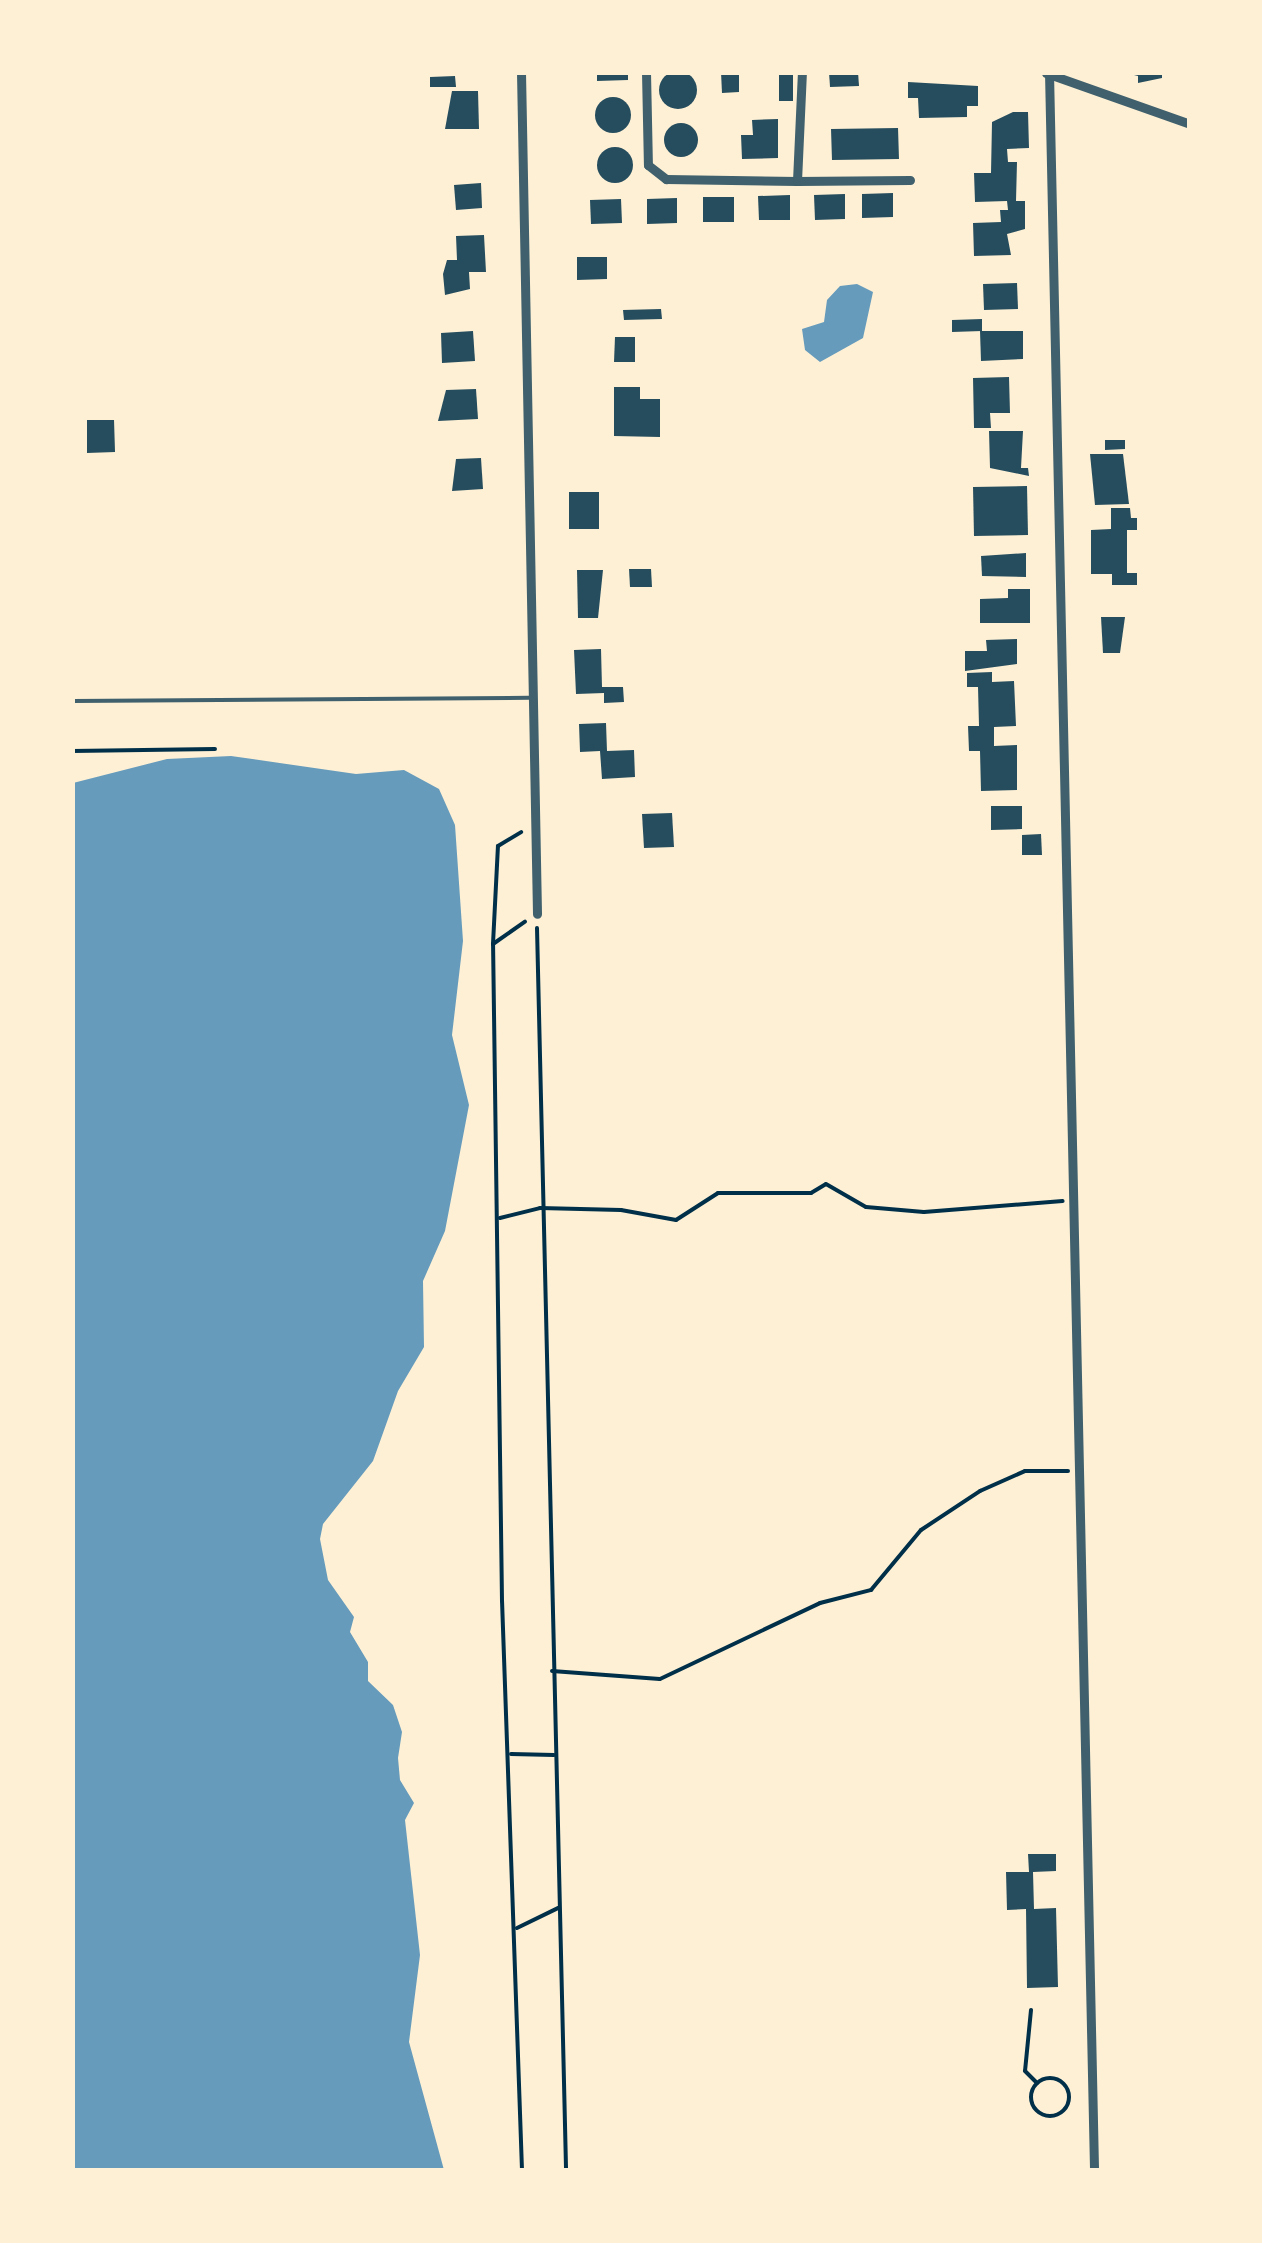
<!DOCTYPE html>
<html>
<head>
<meta charset="utf-8">
<style>
	body { margin:0 }
	#map { position:relative; width:1262px; height:2243px; overflow:hidden; background:#fdf0d5; font-family:Raleway,sans-serif }
	div>[style] { position:absolute }
	[style*='--x'] { left:calc(var(--x)*1px); top:calc(var(--y)*1px); width:calc(var(--w)*1px); rotate:calc(var(--a)*1deg) }
	.water>* { inset:0; background:#669bbc }
	.building>* { inset:0; background:#264d5e }
	.round { border-radius:50% }
	.path>* { height:4px; margin:-2px; padding:0 2px; transform-origin:2px; border-radius:2px; background:#003049 }
	.path>.ring { margin:-2px; padding:0; box-sizing:content-box; background:none; border:4px solid #003049; border-radius:50% }
	.service>* { height:4px; margin:-2px; padding:0 2px; transform-origin:2px; border-radius:2px; background:#3f606c }
	.minor>* { height:9px; margin:-4.5px; padding:0 4.5px; transform-origin:4.5px; border-radius:4.5px; background:#3f606c }
	span { translate:-50% -50%; white-space:nowrap; text-align:center; line-height:1.15; -webkit-text-stroke:9px #fdf0d5; paint-order:stroke }
	.frame { position:absolute; inset:0; border:75px solid #fdf0d5; pointer-events:none }
</style>
</head>
<body>
<div id="map">
	<div class="water">
		<i style="clip-path:polygon(857px 284px,873px 292px,863px 338px,820px 362px,805px 350px,802px 329px,824px 322px,827px 300px,840px 286px)"></i>
		<i style="clip-path:polygon(231px 756px,356px 774px,404px 770px,439px 789px,455px 825px,463px 941px,452px 1035px,469px 1105px,445px 1231px,423px 1281px,424px 1347px,398px 1391px,373px 1461px,323px 1524px,320px 1539px,328px 1580px,354px 1617px,350px 1632px,368px 1662px,368px 1681px,393px 1705px,402px 1732px,398px 1758px,400px 1780px,414px 1803px,405px 1820px,420px 1955px,409px 2042px,444px 2170px,73px 2170px,73px 783px,167px 759px)"></i>
	</div>
	<div class="building">
		<i class="round" style="left:659px;top:71px;width:38px;height:38px"></i>
		<i style="clip-path:polygon(597px 72px,628px 72px,628px 80px,597px 81px)"></i>
		<i style="clip-path:polygon(721px 72px,739px 72px,739px 92px,722px 93px)"></i>
		<i style="clip-path:polygon(779px 72px,793px 72px,793px 101px,779px 101px)"></i>
		<i style="clip-path:polygon(829px 72px,858px 72px,859px 86px,830px 87px)"></i>
		<i style="clip-path:polygon(1122px 72px,1162px 72px,1162px 78px,1138px 83px,1138px 76px)"></i>
		<i style="clip-path:polygon(455px 76px,456px 87px,430px 87px,430px 77px)"></i>
		<i style="clip-path:polygon(908px 82px,978px 86px,978px 106px,967px 106px,967px 117px,919px 118px,918px 98px,908px 98px)"></i>
		<i style="clip-path:polygon(452px 91px,478px 91px,479px 129px,445px 129px)"></i>
		<i class="round" style="left:595px;top:97px;width:36px;height:36px"></i>
		<i style="clip-path:polygon(1013px 112px,1028px 112px,1029px 148px,1007px 149px,1008px 162px,1017px 162px,1016px 201px,1025px 201px,1025px 229px,1007px 234px,1011px 255px,974px 256px,973px 223px,1001px 222px,1000px 210px,1008px 210px,1007px 201px,975px 202px,974px 173px,991px 173px,992px 122px)"></i>
		<i style="clip-path:polygon(778px 119px,778px 158px,742px 159px,741px 135px,753px 135px,752px 120px)"></i>
		<i class="round" style="left:664px;top:123px;width:34px;height:34px"></i>
		<i style="clip-path:polygon(898px 128px,899px 159px,832px 160px,831px 129px)"></i>
		<i class="round" style="left:597px;top:147px;width:36px;height:36px"></i>
		<i style="clip-path:polygon(481px 183px,482px 208px,456px 210px,454px 185px)"></i>
		<i style="clip-path:polygon(893px 193px,893px 217px,862px 218px,862px 194px)"></i>
		<i style="clip-path:polygon(845px 194px,845px 219px,815px 220px,814px 195px)"></i>
		<i style="clip-path:polygon(790px 195px,790px 220px,759px 220px,758px 196px)"></i>
		<i style="clip-path:polygon(703px 197px,734px 197px,734px 222px,703px 222px)"></i>
		<i style="clip-path:polygon(677px 198px,677px 223px,647px 224px,647px 199px)"></i>
		<i style="clip-path:polygon(621px 199px,622px 223px,591px 224px,590px 200px)"></i>
		<i style="clip-path:polygon(484px 235px,486px 272px,469px 272px,470px 289px,445px 295px,443px 274px,447px 260px,457px 260px,456px 236px)"></i>
		<i style="clip-path:polygon(577px 257px,607px 257px,607px 279px,577px 280px)"></i>
		<i style="clip-path:polygon(1017px 283px,1018px 309px,984px 310px,983px 284px)"></i>
		<i style="clip-path:polygon(661px 309px,662px 319px,624px 320px,623px 310px)"></i>
		<i style="clip-path:polygon(982px 319px,982px 331px,952px 332px,952px 320px)"></i>
		<i style="clip-path:polygon(473px 331px,475px 361px,442px 363px,441px 333px)"></i>
		<i style="clip-path:polygon(980px 331px,1023px 331px,1023px 359px,981px 361px)"></i>
		<i style="clip-path:polygon(615px 337px,635px 337px,635px 362px,614px 362px)"></i>
		<i style="clip-path:polygon(1009px 377px,1010px 413px,990px 413px,991px 428px,974px 428px,973px 378px)"></i>
		<i style="clip-path:polygon(614px 387px,640px 387px,640px 399px,660px 399px,660px 437px,614px 436px)"></i>
		<i style="clip-path:polygon(476px 389px,478px 419px,438px 421px,446px 390px)"></i>
		<i style="clip-path:polygon(87px 420px,114px 420px,115px 452px,87px 453px)"></i>
		<i style="clip-path:polygon(989px 431px,1023px 431px,1021px 468px,1028px 468px,1029px 476px,990px 468px)"></i>
		<i style="clip-path:polygon(1105px 440px,1125px 440px,1125px 449px,1105px 450px)"></i>
		<i style="clip-path:polygon(1090px 454px,1123px 454px,1129px 504px,1095px 505px)"></i>
		<i style="clip-path:polygon(481px 458px,483px 489px,452px 491px,456px 459px)"></i>
		<i style="clip-path:polygon(1027px 486px,1028px 535px,974px 536px,973px 487px)"></i>
		<i style="clip-path:polygon(569px 492px,599px 492px,599px 529px,569px 529px)"></i>
		<i style="clip-path:polygon(1111px 508px,1130px 508px,1131px 518px,1137px 518px,1137px 530px,1127px 530px,1127px 573px,1137px 573px,1137px 585px,1112px 585px,1112px 574px,1091px 574px,1091px 530px,1111px 529px)"></i>
		<i style="clip-path:polygon(1026px 553px,1026px 577px,982px 576px,981px 556px)"></i>
		<i style="clip-path:polygon(629px 569px,651px 569px,652px 587px,630px 587px)"></i>
		<i style="clip-path:polygon(577px 570px,603px 570px,598px 618px,578px 618px)"></i>
		<i style="clip-path:polygon(1008px 589px,1030px 589px,1030px 623px,980px 623px,980px 599px,1008px 598px)"></i>
		<i style="clip-path:polygon(1101px 617px,1125px 617px,1120px 653px,1103px 653px)"></i>
		<i style="clip-path:polygon(1017px 639px,1017px 664px,965px 671px,965px 651px,987px 651px,986px 640px)"></i>
		<i style="clip-path:polygon(601px 649px,602px 687px,623px 687px,624px 702px,604px 703px,604px 693px,576px 694px,574px 650px)"></i>
		<i style="clip-path:polygon(992px 672px,992px 682px,1014px 681px,1016px 726px,994px 727px,994px 746px,1017px 745px,1017px 790px,981px 791px,980px 751px,969px 751px,968px 726px,979px 726px,978px 687px,967px 687px,967px 673px)"></i>
		<i style="clip-path:polygon(606px 723px,607px 751px,634px 750px,635px 777px,602px 779px,600px 751px,580px 752px,579px 724px)"></i>
		<i style="clip-path:polygon(991px 806px,1022px 806px,1022px 829px,991px 830px)"></i>
		<i style="clip-path:polygon(672px 813px,674px 847px,644px 848px,642px 814px)"></i>
		<i style="clip-path:polygon(1041px 834px,1042px 855px,1022px 855px,1022px 835px)"></i>
		<i style="clip-path:polygon(1028px 1854px,1056px 1854px,1056px 1871px,1033px 1872px,1034px 1909px,1056px 1908px,1058px 1987px,1027px 1988px,1026px 1909px,1007px 1910px,1006px 1872px,1029px 1872px)"></i>
	</div>
	<div class="path">
		<i style="--x:72;--y:751;--w:143;--a:-0.8"></i>
		<i style="--x:537;--y:928;--w:1242;--a:88.66"></i>
		<i style="--x:493;--y:944;--w:98;--a:-87.1"></i>
		<i style="--x:498;--y:846;--w:27;--a:-31"></i>
		<i style="--x:500;--y:1218;--w:41;--a:-14"></i>
		<i style="--x:540;--y:1208;--w:81;--a:1.4"></i>
		<i style="--x:621;--y:1210;--w:56;--a:10.3"></i>
		<i style="--x:676;--y:1220;--w:50;--a:-32.7"></i>
		<i style="--x:718;--y:1193;--w:93;--a:0"></i>
		<i style="--x:811;--y:1193;--w:17;--a:-31"></i>
		<i style="--x:826;--y:1184;--w:46;--a:29.9"></i>
		<i style="--x:866;--y:1207;--w:58;--a:4.9"></i>
		<i style="--x:924;--y:1212;--w:139;--a:-4.5"></i>
		<i style="--x:552;--y:1671;--w:108;--a:4.2"></i>
		<i style="--x:660;--y:1679;--w:177;--a:-25.4"></i>
		<i style="--x:820;--y:1603;--w:53;--a:-14.3"></i>
		<i style="--x:871;--y:1590;--w:78;--a:-50.2"></i>
		<i style="--x:921;--y:1530;--w:71;--a:-33.5"></i>
		<i style="--x:980;--y:1491;--w:49;--a:-24"></i>
		<i style="--x:1025;--y:1471;--w:43;--a:0"></i>
		<i style="--x:511;--y:1754;--w:43;--a:1.3"></i>
		<i style="--x:517;--y:1928;--w:46;--a:-26"></i>
		<i style="--x:1031;--y:2010;--w:61;--a:95.6"></i>
		<i style="--x:1025;--y:2071;--w:17;--a:45"></i>
		<i class="ring" style="left:1031px;top:2078px;width:34px;height:34px"></i>
		<i style="--x:522;--y:2170;--w:569;--a:-92.01"></i>
		<i style="--x:502;--y:1601;--w:657;--a:-90.78"></i>
		<i style="--x:493;--y:944;--w:39;--a:-35"></i>
	</div>
	<div class="service">
		<i style="--x:72;--y:701;--w:457;--a:-0.4"></i>
	</div>
	<div class="minor">
		<i style="--x:521;--y:72;--w:842;--a:88.91"></i>
		<i style="--x:646;--y:72;--w:93;--a:88.8"></i>
		<i style="--x:648;--y:165;--w:23;--a:38"></i>
		<i style="--x:666;--y:179;--w:131;--a:0.9"></i>
		<i style="--x:797;--y:181;--w:109;--a:-87.4"></i>
		<i style="--x:1049;--y:72;--w:2098;--a:88.77"></i>
		<i style="--x:1046;--y:73;--w:153;--a:19.5"></i>
		<i style="--x:797;--y:181;--w:113;--a:-0.5"></i>
	</div>
	<div class="frame"></div>
</div>
</body>
</html>
